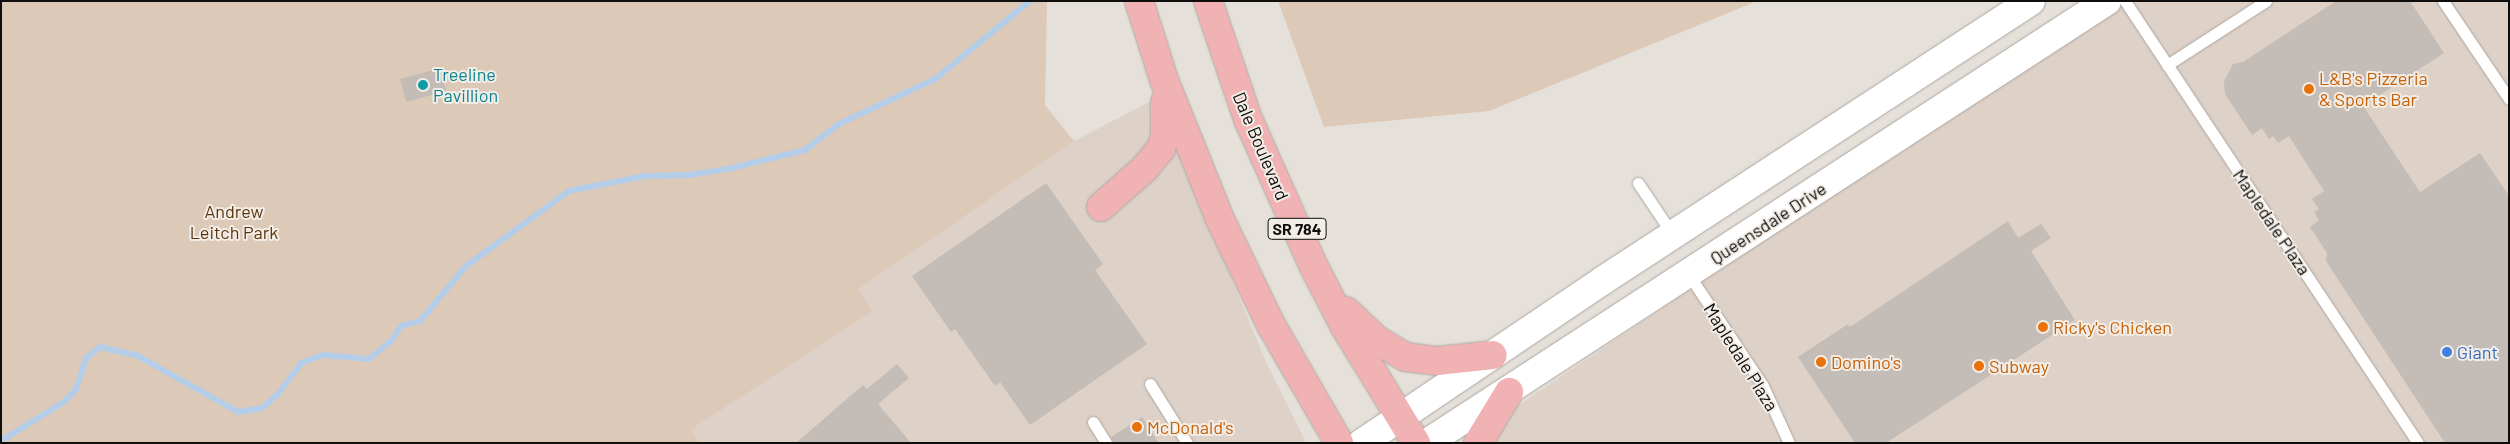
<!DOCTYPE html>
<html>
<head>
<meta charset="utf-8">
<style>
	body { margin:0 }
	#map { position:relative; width:2510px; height:444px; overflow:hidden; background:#e6e0da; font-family:Barlow,sans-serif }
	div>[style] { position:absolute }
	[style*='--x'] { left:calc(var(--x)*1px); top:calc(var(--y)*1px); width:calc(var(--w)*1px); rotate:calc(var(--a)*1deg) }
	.built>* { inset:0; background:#ded1c7 }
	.green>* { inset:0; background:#ddc9b8 }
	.stream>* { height:6px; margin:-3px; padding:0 3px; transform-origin:3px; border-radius:3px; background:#b4cde8 }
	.building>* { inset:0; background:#c3bcb7 }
	.roads { filter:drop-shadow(0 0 1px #ada7a2) drop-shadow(0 0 1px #ada7a2) }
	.lane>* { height:11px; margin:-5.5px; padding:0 5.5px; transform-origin:5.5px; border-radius:5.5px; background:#fff }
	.secondary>* { height:28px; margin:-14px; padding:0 14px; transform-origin:14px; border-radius:14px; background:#fff }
	.primary>* { height:28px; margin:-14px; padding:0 14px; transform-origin:14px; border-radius:14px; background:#f1b2b4 }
	.dots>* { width:14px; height:14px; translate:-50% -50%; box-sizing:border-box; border:2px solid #f3ede7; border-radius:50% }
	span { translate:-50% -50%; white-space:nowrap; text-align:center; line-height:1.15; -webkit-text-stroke:4px #f3ede7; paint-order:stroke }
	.shield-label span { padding:1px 4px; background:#f3ede7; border:1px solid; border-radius:4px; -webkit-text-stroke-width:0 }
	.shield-label { font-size:16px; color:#100e0c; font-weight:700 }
	.culture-label { font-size:18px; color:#0d838f }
	.left { translate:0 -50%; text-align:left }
	.food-label { font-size:18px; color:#c56008 }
	.street-label { font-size:18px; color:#100e0c }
	.park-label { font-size:18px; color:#5c350c }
	.shop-label { font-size:18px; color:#366cbe }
	.frame { position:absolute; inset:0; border:2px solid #100e0c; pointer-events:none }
</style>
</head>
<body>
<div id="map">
	<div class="built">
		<i style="clip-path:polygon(2116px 1px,2509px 1px,2509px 443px,1485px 443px,1494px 422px)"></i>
		<i style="clip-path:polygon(1157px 98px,1266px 362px,1306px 443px,700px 443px,689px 430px,872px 312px,859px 289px,1074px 141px)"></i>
	</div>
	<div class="green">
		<i style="clip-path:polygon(1px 1px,1047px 1px,1045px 105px,1074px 141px,859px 289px,872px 312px,690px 430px,700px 443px,1px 443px)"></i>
		<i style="clip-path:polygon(1278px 1px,1757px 1px,1489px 111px,1324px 127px)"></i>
	</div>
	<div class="stream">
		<i style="--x:1;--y:441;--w:74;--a:-31.8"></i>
		<i style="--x:64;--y:402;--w:18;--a:-47"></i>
		<i style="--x:76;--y:389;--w:33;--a:-72"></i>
		<i style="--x:86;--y:358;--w:18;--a:-38"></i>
		<i style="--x:100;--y:347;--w:39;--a:13"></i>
		<i style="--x:138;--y:356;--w:115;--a:29.2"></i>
		<i style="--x:238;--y:412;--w:24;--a:-9"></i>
		<i style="--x:262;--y:408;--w:21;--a:-41"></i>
		<i style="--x:278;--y:394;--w:39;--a:-53"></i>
		<i style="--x:301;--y:363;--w:23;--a:-20"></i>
		<i style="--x:323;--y:355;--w:46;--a:5"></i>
		<i style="--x:369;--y:359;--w:28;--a:-39"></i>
		<i style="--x:391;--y:341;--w:18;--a:-56"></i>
		<i style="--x:401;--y:326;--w:20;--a:-15"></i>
		<i style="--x:420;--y:321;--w:72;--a:-50.1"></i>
		<i style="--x:466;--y:266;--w:127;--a:-36.1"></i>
		<i style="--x:569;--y:191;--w:77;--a:-11.2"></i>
		<i style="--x:645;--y:176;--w:45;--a:-1.3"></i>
		<i style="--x:690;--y:175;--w:43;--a:-9.5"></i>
		<i style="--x:732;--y:168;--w:75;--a:-13.9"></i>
		<i style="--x:805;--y:150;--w:43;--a:-37.4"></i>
		<i style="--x:839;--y:124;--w:106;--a:-25.1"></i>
		<i style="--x:935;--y:79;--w:123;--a:-39.4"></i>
	</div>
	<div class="building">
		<i style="clip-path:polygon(2336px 1px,2410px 1px,2444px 53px,2363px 106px,2420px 192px,2480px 153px,2509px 196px,2509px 443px,2445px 443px,2326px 261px,2327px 253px,2310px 227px,2319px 220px,2314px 212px,2319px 209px,2312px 199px,2324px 191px,2289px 136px,2278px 143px,2273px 136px,2269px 139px,2262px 128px,2252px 135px,2225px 94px,2224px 81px,2233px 64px,2243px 62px)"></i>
		<i style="clip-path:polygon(440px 68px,446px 91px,406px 102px,400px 79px)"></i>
		<i style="clip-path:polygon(1046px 183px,1103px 264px,1095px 270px,1147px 344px,1030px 425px,1000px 382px,995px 386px,955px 329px,951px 332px,912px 276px)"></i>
		<i style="clip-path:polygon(2008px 221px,2018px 238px,2041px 224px,2051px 238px,2031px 251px,2075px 320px,1886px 443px,1855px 443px,1798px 357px,1848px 324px,1850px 327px)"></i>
		<i style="clip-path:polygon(897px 364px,909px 378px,878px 404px,911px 443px,796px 443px,863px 385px,867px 389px)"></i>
		<i style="clip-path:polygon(1142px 417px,1159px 443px,1113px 443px,1111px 437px)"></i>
	</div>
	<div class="roads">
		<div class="lane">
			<i style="--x:2125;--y:1;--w:530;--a:56.46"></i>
			<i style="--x:2443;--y:1;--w:118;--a:56"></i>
			<i style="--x:2167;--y:65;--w:118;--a:-32.9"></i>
			<i style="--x:1638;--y:183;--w:63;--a:56.1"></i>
			<i style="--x:1689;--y:275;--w:133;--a:56.3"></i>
			<i style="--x:1763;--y:386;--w:63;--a:65.5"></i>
			<i style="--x:1150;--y:384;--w:70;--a:57.9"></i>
			<i style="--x:1093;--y:422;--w:25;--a:58"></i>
		</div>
		<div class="secondary">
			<i style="--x:1362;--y:443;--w:290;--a:-34"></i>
			<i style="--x:1602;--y:281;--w:512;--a:-33.13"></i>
			<i style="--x:1427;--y:443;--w:811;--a:-33.02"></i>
		</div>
		<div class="primary">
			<i style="--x:1139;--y:1;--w:83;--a:72.4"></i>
			<i style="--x:1164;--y:80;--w:148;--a:68.1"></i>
			<i style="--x:1219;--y:217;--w:120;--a:64.3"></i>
			<i style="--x:1271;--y:325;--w:136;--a:60"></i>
			<i style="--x:1208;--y:1;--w:125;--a:71.3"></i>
			<i style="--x:1248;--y:119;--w:160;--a:66"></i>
			<i style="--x:1313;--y:265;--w:70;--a:62.7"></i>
			<i style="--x:1345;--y:327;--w:136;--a:58.5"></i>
			<i style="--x:1101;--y:207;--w:57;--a:-41.5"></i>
			<i style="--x:1144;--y:169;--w:26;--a:-50"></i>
			<i style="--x:1161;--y:149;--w:14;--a:-73"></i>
			<i style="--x:1165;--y:136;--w:34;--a:-90"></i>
			<i style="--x:1346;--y:311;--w:42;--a:43.1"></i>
			<i style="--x:1377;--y:340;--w:33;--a:31"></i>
			<i style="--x:1405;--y:357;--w:32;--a:7"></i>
			<i style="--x:1437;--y:361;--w:56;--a:-6.1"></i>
			<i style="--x:1478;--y:443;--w:60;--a:-58.7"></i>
		</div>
	</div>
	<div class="dots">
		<i style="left:423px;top:85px;background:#0f9aa8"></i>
		<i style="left:2309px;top:89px;background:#e8710a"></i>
		<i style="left:2043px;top:327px;background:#e8710a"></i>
		<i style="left:2447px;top:352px;background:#3f7fe0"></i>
		<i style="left:1821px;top:362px;background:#e8710a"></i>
		<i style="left:1979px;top:366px;background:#e8710a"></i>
		<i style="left:1137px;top:427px;background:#e8710a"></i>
	</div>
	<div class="shield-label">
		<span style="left:1297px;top:229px">SR 784</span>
	</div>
	<div class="culture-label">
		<span class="left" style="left:433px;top:85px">Treeline<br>Pavillion</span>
	</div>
	<div class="food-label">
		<span class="left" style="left:2319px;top:89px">L&amp;B's Pizzeria<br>&amp; Sports Bar</span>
		<span class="left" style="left:2053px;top:327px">Ricky's Chicken</span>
		<span class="left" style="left:1831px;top:362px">Domino's</span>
		<span class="left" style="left:1989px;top:366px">Subway</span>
		<span class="left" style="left:1147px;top:427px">McDonald's</span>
	</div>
	<div class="street-label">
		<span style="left:1261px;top:146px;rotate:67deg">Dale Boulevard</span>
		<span style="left:2272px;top:222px;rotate:56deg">Mapledale Plaza</span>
		<span style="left:1768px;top:223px;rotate:-33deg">Queensdale Drive</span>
		<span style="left:1741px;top:357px;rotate:58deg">Mapledale Plaza</span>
	</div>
	<div class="park-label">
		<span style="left:234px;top:222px">Andrew<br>Leitch Park</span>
	</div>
	<div class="shop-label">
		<span class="left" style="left:2457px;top:352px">Giant</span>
	</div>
	<div class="frame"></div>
</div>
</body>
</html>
